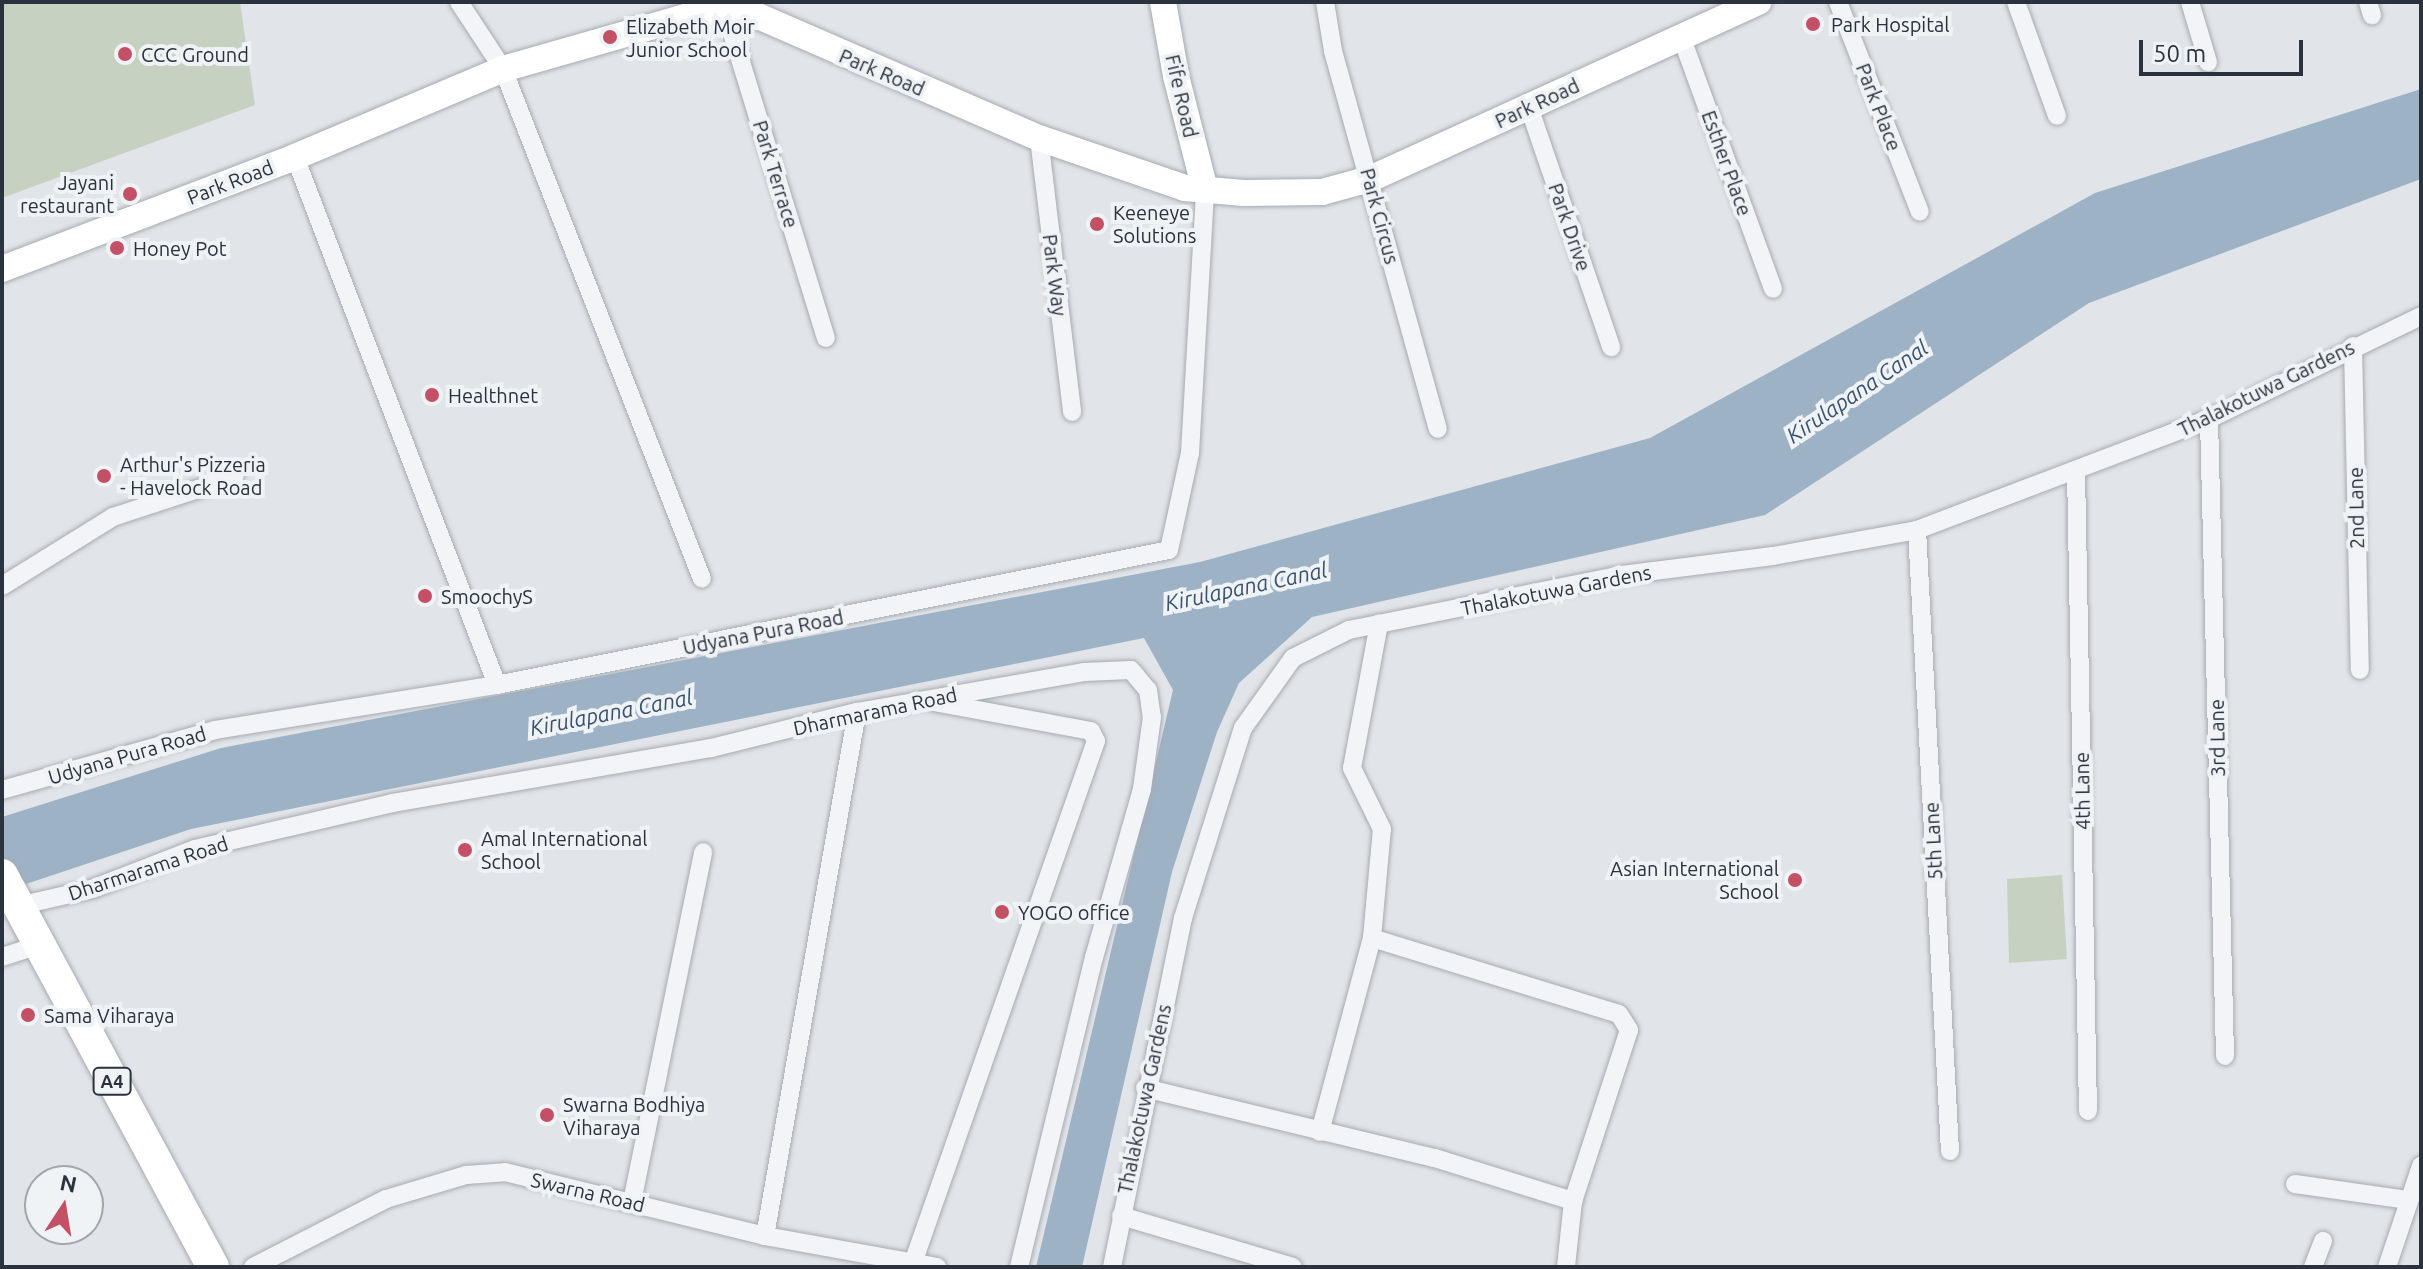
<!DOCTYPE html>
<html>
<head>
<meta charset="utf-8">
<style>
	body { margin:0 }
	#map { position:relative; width:2423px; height:1269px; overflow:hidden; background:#e1e4e8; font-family:Ubuntu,sans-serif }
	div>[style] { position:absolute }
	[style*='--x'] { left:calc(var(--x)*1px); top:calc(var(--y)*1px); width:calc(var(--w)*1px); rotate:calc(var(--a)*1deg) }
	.green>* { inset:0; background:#c7d1c2 }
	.water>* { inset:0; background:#9eb2c5 }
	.roads { filter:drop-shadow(0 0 2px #a6abb2) drop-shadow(0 0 2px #a6abb2) }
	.minor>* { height:18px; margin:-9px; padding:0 9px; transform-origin:9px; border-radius:9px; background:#f3f4f7 }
	.secondary>* { height:26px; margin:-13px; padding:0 13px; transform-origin:13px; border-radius:13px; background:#fff }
	.trunk>* { height:32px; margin:-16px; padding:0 16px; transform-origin:16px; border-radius:16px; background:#fff }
	.dots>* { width:22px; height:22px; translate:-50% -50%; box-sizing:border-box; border:4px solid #f0f3f6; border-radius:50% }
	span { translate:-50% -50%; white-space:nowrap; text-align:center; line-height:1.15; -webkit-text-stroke:8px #f0f3f6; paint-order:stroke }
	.shield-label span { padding:2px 6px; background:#f0f3f6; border:2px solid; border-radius:6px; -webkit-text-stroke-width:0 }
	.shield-label { font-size:18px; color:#2a323e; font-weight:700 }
	.poi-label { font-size:20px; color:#2a323e }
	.left { translate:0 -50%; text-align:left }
	.right { translate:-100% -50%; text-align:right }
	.street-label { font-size:20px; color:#2a323e }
	.water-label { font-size:22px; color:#38526f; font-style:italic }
	.frame { position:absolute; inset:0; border:4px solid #2a323e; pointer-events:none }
	.north { position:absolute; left:24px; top:1165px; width:80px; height:80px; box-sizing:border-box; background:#f0f3f6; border:2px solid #a1a6ac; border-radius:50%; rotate:12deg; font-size:22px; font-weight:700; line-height:32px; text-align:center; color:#2a323e }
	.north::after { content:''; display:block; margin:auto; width:28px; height:36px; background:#c35064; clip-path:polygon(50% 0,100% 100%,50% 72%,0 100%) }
	.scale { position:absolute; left:2139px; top:40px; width:164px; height:36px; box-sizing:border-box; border:4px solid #2a323e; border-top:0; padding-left:10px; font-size:24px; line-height:28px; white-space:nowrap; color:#2a323e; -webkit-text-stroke:6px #f0f3f6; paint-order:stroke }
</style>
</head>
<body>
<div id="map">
	<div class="green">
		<i style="clip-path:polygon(2px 2px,240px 2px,255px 105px,2px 198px)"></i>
		<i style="clip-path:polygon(2062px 875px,2067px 959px,2009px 963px,2007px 879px)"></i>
	</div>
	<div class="water">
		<i style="clip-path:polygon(2421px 89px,2421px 179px,2089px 303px,1765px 515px,1312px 617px,1239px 683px,1217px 732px,1172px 872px,1082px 1267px,1036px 1267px,1173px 690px,1144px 638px,191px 829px,2px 892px,2px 817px,221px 748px,1200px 562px,1650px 438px,2095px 193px)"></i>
	</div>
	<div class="roads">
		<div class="minor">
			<i style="--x:459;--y:2;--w:80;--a:56.7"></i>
			<i style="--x:503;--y:69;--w:547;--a:68.68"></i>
			<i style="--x:727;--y:2;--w:8;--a:104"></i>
			<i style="--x:725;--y:10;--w:343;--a:72.9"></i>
			<i style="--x:1325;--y:2;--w:50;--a:80.7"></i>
			<i style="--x:1333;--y:51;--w:392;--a:74.5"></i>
			<i style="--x:1838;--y:2;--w:225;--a:68.7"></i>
			<i style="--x:2016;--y:2;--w:121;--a:70.2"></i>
			<i style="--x:2190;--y:2;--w:63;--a:73.3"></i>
			<i style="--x:2368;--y:2;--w:14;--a:73"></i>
			<i style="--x:1681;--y:36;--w:269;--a:70"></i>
			<i style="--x:1529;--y:107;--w:254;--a:71.1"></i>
			<i style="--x:1039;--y:138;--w:276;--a:83.1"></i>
			<i style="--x:295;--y:157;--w:565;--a:69.06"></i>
			<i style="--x:2353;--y:346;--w:324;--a:88.8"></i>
			<i style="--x:2209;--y:419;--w:637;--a:88.56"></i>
			<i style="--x:2076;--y:470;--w:641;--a:88.93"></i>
			<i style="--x:1917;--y:530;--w:622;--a:86.96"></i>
			<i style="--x:2;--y:586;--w:131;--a:-31.9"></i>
			<i style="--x:113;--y:517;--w:128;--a:-18.2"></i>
			<i style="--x:2;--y:790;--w:221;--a:-15.7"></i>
			<i style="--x:215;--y:730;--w:286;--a:-9.1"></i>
			<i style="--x:497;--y:685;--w:685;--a:-11.36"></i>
			<i style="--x:1169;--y:550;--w:99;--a:-77.8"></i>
			<i style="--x:1190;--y:453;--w:263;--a:-86.7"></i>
			<i style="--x:18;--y:906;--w:76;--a:-12.9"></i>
			<i style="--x:92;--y:889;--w:110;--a:-21.2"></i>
			<i style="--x:195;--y:849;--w:202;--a:-13.1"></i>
			<i style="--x:392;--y:803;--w:324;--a:-9.8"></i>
			<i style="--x:711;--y:748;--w:150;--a:-13.9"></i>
			<i style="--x:857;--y:712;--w:230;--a:-10"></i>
			<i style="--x:1084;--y:672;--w:47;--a:-2.4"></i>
			<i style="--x:1131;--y:670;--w:26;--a:50"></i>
			<i style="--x:1148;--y:690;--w:27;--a:82"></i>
			<i style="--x:1152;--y:717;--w:73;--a:97.9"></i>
			<i style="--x:1142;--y:789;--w:175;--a:105.9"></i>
			<i style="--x:1094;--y:957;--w:319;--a:103.6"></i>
			<i style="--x:1372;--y:938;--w:109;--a:-84.8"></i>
			<i style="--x:1382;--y:829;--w:68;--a:-116.2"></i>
			<i style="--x:1352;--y:768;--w:147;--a:-79.4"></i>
			<i style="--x:2;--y:957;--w:39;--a:-18"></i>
			<i style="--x:1145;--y:1088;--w:298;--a:13.6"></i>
			<i style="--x:1435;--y:1158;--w:145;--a:17.3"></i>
			<i style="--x:1320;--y:1132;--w:201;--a:-75"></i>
			<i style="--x:1372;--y:938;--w:258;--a:17.1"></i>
			<i style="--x:1619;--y:1014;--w:19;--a:58"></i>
			<i style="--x:1629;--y:1030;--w:180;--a:108.1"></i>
			<i style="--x:1573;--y:1201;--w:66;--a:96.1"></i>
			<i style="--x:2295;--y:1184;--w:113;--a:8.1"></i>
			<i style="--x:632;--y:1202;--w:357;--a:-78.5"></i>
			<i style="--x:1121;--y:1216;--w:179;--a:16.5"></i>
			<i style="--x:765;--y:1236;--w:532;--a:-80.04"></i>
			<i style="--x:914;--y:1260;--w:550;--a:-70.68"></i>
			<i style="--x:1096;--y:741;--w:11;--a:-117"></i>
			<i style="--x:1091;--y:731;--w:160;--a:-169.5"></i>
			<i style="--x:253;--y:1267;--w:149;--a:-27.1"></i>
			<i style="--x:386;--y:1199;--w:84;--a:-16.7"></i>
			<i style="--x:466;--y:1175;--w:39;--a:-4"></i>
			<i style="--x:505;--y:1172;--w:268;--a:13.8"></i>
			<i style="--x:765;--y:1236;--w:175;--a:10.2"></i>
			<i style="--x:1112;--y:1267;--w:356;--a:-78.5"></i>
			<i style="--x:1183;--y:918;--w:199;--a:-72.5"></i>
			<i style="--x:1243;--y:728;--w:86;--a:-54.5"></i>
			<i style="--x:1293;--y:658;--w:63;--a:-26.6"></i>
			<i style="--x:1349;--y:630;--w:278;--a:-11.4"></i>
			<i style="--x:1622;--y:575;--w:152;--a:-7.2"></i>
			<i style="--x:1773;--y:556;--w:146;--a:-10.2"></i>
			<i style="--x:1917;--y:530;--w:312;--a:-20.8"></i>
			<i style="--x:2209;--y:419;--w:236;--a:-25.9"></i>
			<i style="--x:2313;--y:1267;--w:28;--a:-69"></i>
			<i style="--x:2387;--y:1267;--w:107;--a:-71.4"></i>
		</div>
		<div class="secondary">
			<i style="--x:1163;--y:2;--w:75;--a:80"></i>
			<i style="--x:1176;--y:76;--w:118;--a:75.7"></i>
			<i style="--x:2;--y:269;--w:314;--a:-20.9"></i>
			<i style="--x:295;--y:157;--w:226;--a:-22.9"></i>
			<i style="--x:503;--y:69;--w:204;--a:-15.9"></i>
			<i style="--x:699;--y:13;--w:43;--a:-5.3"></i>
			<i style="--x:742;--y:9;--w:324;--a:23.5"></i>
			<i style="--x:1039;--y:138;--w:154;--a:18.9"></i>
			<i style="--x:1185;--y:188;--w:59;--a:4.8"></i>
			<i style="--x:1244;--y:193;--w:78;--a:-0.7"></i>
			<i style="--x:1322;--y:192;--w:50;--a:-15.2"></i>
			<i style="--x:1370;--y:179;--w:427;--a:-24.5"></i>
		</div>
		<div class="trunk">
			<i style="--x:2;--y:875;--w:445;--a:61.7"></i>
		</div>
	</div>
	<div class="dots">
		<i style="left:1813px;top:24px;background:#c35064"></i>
		<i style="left:610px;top:37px;background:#c35064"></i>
		<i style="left:125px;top:54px;background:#c35064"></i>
		<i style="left:130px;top:194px;background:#c35064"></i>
		<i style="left:1097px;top:224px;background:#c35064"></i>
		<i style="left:117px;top:248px;background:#c35064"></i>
		<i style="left:432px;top:395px;background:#c35064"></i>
		<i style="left:104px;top:476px;background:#c35064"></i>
		<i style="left:425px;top:596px;background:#c35064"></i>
		<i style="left:465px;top:850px;background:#c35064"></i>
		<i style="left:1795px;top:880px;background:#c35064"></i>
		<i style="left:1002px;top:912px;background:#c35064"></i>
		<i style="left:28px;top:1015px;background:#c35064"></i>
		<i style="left:547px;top:1115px;background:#c35064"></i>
	</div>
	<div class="shield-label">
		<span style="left:112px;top:1081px">A4</span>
	</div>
	<div class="poi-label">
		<span class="left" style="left:1831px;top:24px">Park Hospital</span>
		<span class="left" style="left:626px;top:38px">Elizabeth Moir<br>Junior School</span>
		<span class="left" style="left:141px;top:54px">CCC Ground</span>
		<span class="right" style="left:114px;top:194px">Jayani<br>restaurant</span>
		<span class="left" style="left:1113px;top:224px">Keeneye<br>Solutions</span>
		<span class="left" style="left:133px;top:248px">Honey Pot</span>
		<span class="left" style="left:448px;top:395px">Healthnet</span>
		<span class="left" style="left:120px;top:476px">Arthur's Pizzeria<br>- Havelock Road</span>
		<span class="left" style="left:441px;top:596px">SmoochyS</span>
		<span class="left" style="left:481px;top:850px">Amal International<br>School</span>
		<span class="right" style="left:1779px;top:880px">Asian International<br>School</span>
		<span class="left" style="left:1018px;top:912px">YOGO office</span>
		<span class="left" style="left:44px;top:1015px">Sama Viharaya</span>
		<span class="left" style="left:563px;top:1116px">Swarna Bodhiya<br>Viharaya</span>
	</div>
	<div class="street-label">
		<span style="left:882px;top:72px;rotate:23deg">Park Road</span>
		<span style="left:1182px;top:96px;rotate:77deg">Fife Road</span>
		<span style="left:1537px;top:103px;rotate:-25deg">Park Road</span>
		<span style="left:1879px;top:107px;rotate:69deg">Park Place</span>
		<span style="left:1727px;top:163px;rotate:70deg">Esther Place</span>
		<span style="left:776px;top:174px;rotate:73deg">Park Terrace</span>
		<span style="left:230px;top:182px;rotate:-21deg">Park Road</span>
		<span style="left:1380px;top:216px;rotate:75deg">Park Circus</span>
		<span style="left:1570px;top:227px;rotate:71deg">Park Drive</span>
		<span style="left:1055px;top:275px;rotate:83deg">Park Way</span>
		<span style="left:2266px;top:388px;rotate:-26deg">Thalakotuwa Gardens</span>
		<span style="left:2356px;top:508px;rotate:-91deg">2nd Lane</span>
		<span style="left:1556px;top:590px;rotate:-11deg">Thalakotuwa Gardens</span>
		<span style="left:763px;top:632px;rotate:-11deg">Udyana Pura Road</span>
		<span style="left:875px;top:711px;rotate:-12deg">Dharmarama Road</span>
		<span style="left:2217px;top:738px;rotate:-91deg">3rd Lane</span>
		<span style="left:127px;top:755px;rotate:-16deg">Udyana Pura Road</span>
		<span style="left:2082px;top:791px;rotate:-91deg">4th Lane</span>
		<span style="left:1933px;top:841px;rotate:-93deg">5th Lane</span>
		<span style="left:148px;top:868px;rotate:-18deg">Dharmarama Road</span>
		<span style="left:1144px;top:1099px;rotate:-78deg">Thalakotuwa Gardens</span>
		<span style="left:588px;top:1192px;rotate:13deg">Swarna Road</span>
	</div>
	<div class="water-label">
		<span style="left:1857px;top:391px;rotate:-34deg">Kirulapana Canal</span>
		<span style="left:1246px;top:586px;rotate:-12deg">Kirulapana Canal</span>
		<span style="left:611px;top:712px;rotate:-11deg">Kirulapana Canal</span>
	</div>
	<div class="frame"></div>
	<div class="north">N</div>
	<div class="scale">50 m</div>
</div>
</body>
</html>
